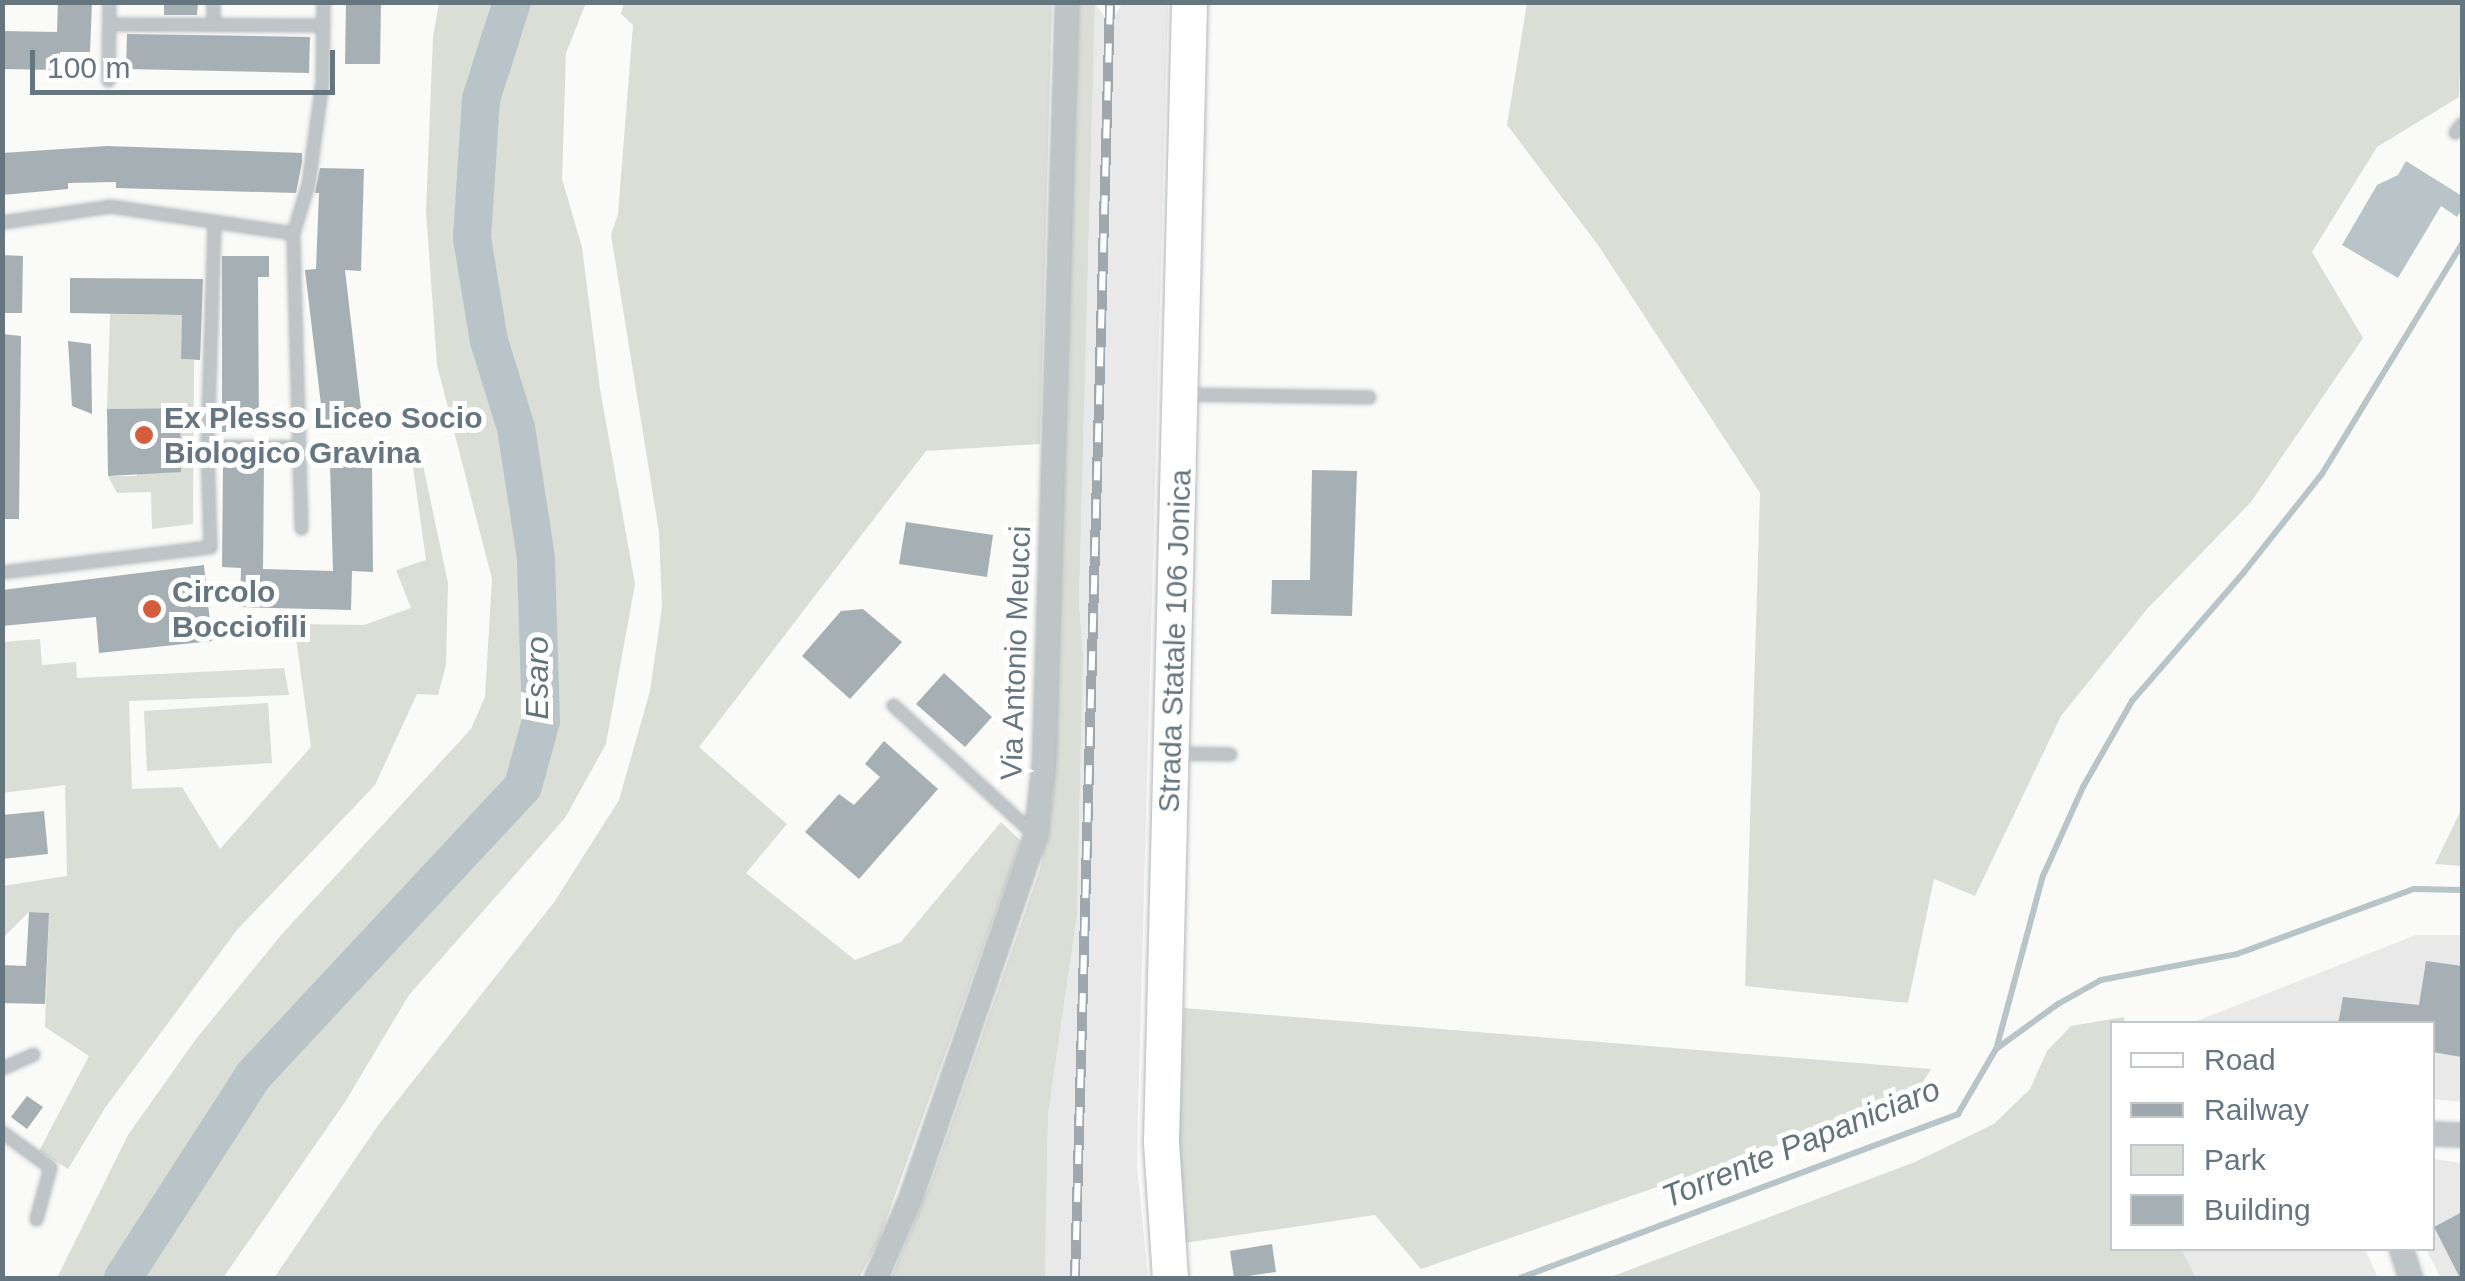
<!DOCTYPE html>
<html>
<head>
<meta charset="utf-8">
<style>
	body { margin:0 }
	#map { position:relative; width:2465px; height:1281px; overflow:hidden; background:#fafaf8; font-family:Arial,sans-serif }
	div>[style] { position:absolute }
	[style*='--x'] { left:calc(var(--x)*1px); top:calc(var(--y)*1px); width:calc(var(--w)*1px); rotate:calc(var(--a)*1deg) }
	.built>* { inset:0; background:#e8e9e8 }
	.green>* { inset:0; background:#daded7 }
	.water>* { inset:0; background:#b8c4c7 }
	.stream>* { height:6px; margin:-3px; padding:0 3px; transform-origin:3px; border-radius:3px; background:#b8c4c7 }
	.river>* { height:38px; margin:-19px; padding:0 19px; transform-origin:19px; border-radius:19px; background:#b8c4c7 }
	.building>* { inset:0; background:#a6afb4 }
	.roads { filter:drop-shadow(0 0 2px #b3b8bc) drop-shadow(0 0 2px #b3b8bc) }
	.lane>* { height:11px; margin:-5.5px; padding:0 5.5px; transform-origin:5.5px; border-radius:5.5px; background:#bfc4c7 }
	.street>* { height:22px; margin:-11px; padding:0 11px; transform-origin:11px; border-radius:11px; background:#bfc4c7 }
	.primary>* { height:35px; margin:-17.5px; padding:0 17.5px; transform-origin:17.5px; border-radius:17.5px; background:#fff }
	.rail>* { height:10px; margin-top:-5px; transform-origin:0; background:repeating-linear-gradient(90deg,#fff 0 19px,#a1a8ad 0 38px); box-sizing:border-box; border-block:2px solid #a1a8ad }
	.dots>* { width:28px; height:28px; translate:-50% -50%; box-sizing:border-box; border:5px solid #fff; border-radius:50% }
	span { translate:-50% -50%; white-space:nowrap; text-align:center; line-height:1.15; -webkit-text-stroke:10px #fff; paint-order:stroke }
	.poi-label { font-size:30px; color:#667680; font-weight:700 }
	.left { translate:0 -50%; text-align:left }
	.street-label { font-size:30px; color:#667680 }
	.water-label { font-size:32px; color:#62747a; font-style:italic }
	.frame { position:absolute; inset:0; border:5px solid #667680; pointer-events:none }
	.legend { position:absolute; left:2110px; top:1021px; width:325px; height:230px; box-sizing:border-box; background:#fff; border:2px solid #c2c8cc; margin:0; padding:12px 18px; list-style:none; font-size:30px; color:#667680 }
	.legend li { display:flex; align-items:center; gap:20px; height:50px }
	.legend b { width:50px; border:2px solid #c2c8cc }
	.scale { position:absolute; left:30px; top:50px; width:305px; height:45px; box-sizing:border-box; border:5px solid #667680; border-top:0; padding-left:12px; font-size:30px; line-height:35px; white-space:nowrap; color:#667680; -webkit-text-stroke:8px #fff; paint-order:stroke }
</style>
</head>
<body>
<div id="map">
	<div class="built">
		<i style="clip-path:polygon(1095px 3px,1110px 25px,1122px 3px,1168px 3px,1138px 1114px,1137px 1165px,1148px 1278px,1045px 1278px,1048px 1115px,1077px 915px,1083px 656px,1079px 602px)"></i>
		<i style="clip-path:polygon(2416px 935px,2462px 935px,2462px 1102px,2433px 1099px,2432px 1024px,2189px 1024px)"></i>
		<i style="clip-path:polygon(2433px 1159px,2462px 1163px,2462px 1278px,2441px 1278px,2426px 1249px,2432px 1248px)"></i>
		<i style="clip-path:polygon(2181px 1249px,2365px 1249px,2378px 1278px,2196px 1278px)"></i>
	</div>
	<div class="green">
		<i style="clip-path:polygon(439px 3px,586px 3px,566px 53px,562px 179px,582px 247px,600px 389px,635px 584px,606px 744px,565px 818px,409px 995px,345px 1102px,223px 1278px,57px 1278px,128px 1135px,196px 1039px,282px 934px,471px 729px,485px 697px,492px 579px,437px 365px,426px 211px,433px 37px)"></i>
		<i style="clip-path:polygon(624px 3px,1052px 3px,1040px 444px,926px 451px,699px 747px,787px 824px,746px 873px,855px 960px,901px 942px,1001px 822px,1021px 841px,879px 1240px,859px 1278px,274px 1278px,379px 1124px,555px 901px,619px 800px,650px 691px,662px 607px,659px 532px,611px 235px,618px 214px,633px 25px,621px 14px)"></i>
		<i style="clip-path:polygon(1078px 3px,1095px 3px,1079px 602px,1083px 656px,1077px 915px,1048px 1115px,1045px 1278px,891px 1278px,930px 1185px,1040px 869px,1053px 796px)"></i>
		<i style="clip-path:polygon(1527px 3px,2462px 3px,2459px 97px,2377px 147px,2312px 252px,2363px 338px,2251px 502px,2148px 608px,2061px 716px,1975px 896px,1934px 879px,1908px 1003px,1745px 986px,1760px 493px,1598px 245px,1507px 125px)"></i>
		<i style="clip-path:polygon(110px 314px,182px 315px,181px 359px,194px 360px,193px 524px,152px 529px,151px 492px,117px 493px,108px 476px,137px 476px,137px 461px,180px 408px,107px 409px)"></i>
		<i style="clip-path:polygon(423px 465px,448px 583px,446px 665px,438px 695px,417px 694px,375px 785px,237px 930px,105px 1108px,68px 1169px,39px 1151px,89px 1056px,45px 1027px,49px 913px,29px 912px,3px 938px,3px 886px,67px 876px,65px 785px,3px 793px,3px 642px,40px 639px,42px 665px,76px 662px,77px 678px,284px 668px,289px 695px,129px 701px,132px 789px,182px 787px,220px 849px,311px 747px,294px 624px,364px 625px,411px 608px,396px 570px,426px 560px,413px 467px)"></i>
		<i style="clip-path:polygon(268px 703px,272px 763px,147px 771px,144px 711px)"></i>
		<i style="clip-path:polygon(2462px 808px,2462px 866px,2435px 864px)"></i>
		<i style="clip-path:polygon(1184px 1008px,1931px 1069px,1913px 1098px,1421px 1269px,1375px 1215px,1184px 1243px,1179px 1138px)"></i>
		<i style="clip-path:polygon(2124px 1017px,2125px 1023px,2112px 1024px,2112px 1248px,2181px 1249px,2196px 1278px,1608px 1278px,1915px 1162px,1994px 1124px,2030px 1089px,2047px 1051px,2071px 1026px)"></i>
	</div>
	<div class="water">
		<i style="clip-path:polygon(2406px 161px,2462px 196px,2462px 209px,2457px 217px,2441px 206px,2398px 278px,2342px 245px,2377px 185px,2398px 175px)"></i>
	</div>
	<div class="stream">
		<i style="--x:1997;--y:1046;--w:176;--a:-74.9"></i>
		<i style="--x:2043;--y:876;--w:98;--a:-65.8"></i>
		<i style="--x:2083;--y:787;--w:99;--a:-60.3"></i>
		<i style="--x:2132;--y:701;--w:171;--a:-49"></i>
		<i style="--x:2244;--y:572;--w:125;--a:-51.5"></i>
		<i style="--x:2322;--y:474;--w:269;--a:-58.7"></i>
		<i style="--x:1520;--y:1278;--w:468;--a:-20.5"></i>
		<i style="--x:1958;--y:1114;--w:75;--a:-59.7"></i>
		<i style="--x:1996;--y:1049;--w:77;--a:-36"></i>
		<i style="--x:2058;--y:1004;--w:49;--a:-29.2"></i>
		<i style="--x:2101;--y:980;--w:138;--a:-10.8"></i>
		<i style="--x:2237;--y:954;--w:189;--a:-20.2"></i>
		<i style="--x:2414;--y:889;--w:48;--a:1.2"></i>
	</div>
	<div class="river">
		<i style="--x:123;--y:1278;--w:240;--a:-57.2"></i>
		<i style="--x:253;--y:1076;--w:396;--a:-47"></i>
		<i style="--x:523;--y:786;--w:67;--a:-74.5"></i>
		<i style="--x:541;--y:721;--w:163;--a:-91.8"></i>
		<i style="--x:536;--y:558;--w:132;--a:-98.7"></i>
		<i style="--x:516;--y:428;--w:91;--a:-107.2"></i>
		<i style="--x:489;--y:341;--w:104;--a:-99.4"></i>
		<i style="--x:472;--y:238;--w:139;--a:-86.3"></i>
		<i style="--x:481;--y:99;--w:102;--a:-72.3"></i>
	</div>
	<div class="building">
		<i style="clip-path:polygon(58px 2px,92px 2px,90px 52px,60px 52px,59px 70px,2px 69px,2px 31px,57px 32px)"></i>
		<i style="clip-path:polygon(164px 2px,198px 2px,197px 15px,164px 15px)"></i>
		<i style="clip-path:polygon(346px 2px,381px 2px,380px 64px,345px 64px)"></i>
		<i style="clip-path:polygon(127px 34px,310px 37px,309px 73px,126px 69px)"></i>
		<i style="clip-path:polygon(107px 146px,302px 153px,302px 162px,296px 193px,116px 188px,116px 182px,68px 183px,68px 189px,2px 195px,2px 153px)"></i>
		<i style="clip-path:polygon(320px 168px,364px 169px,361px 271px,345px 270px,363px 426px,324px 430px,305px 270px,316px 269px,319px 193px,315px 193px)"></i>
		<i style="clip-path:polygon(2px 255px,23px 256px,22px 313px,2px 313px)"></i>
		<i style="clip-path:polygon(222px 256px,269px 256px,269px 277px,258px 277px,259px 431px,222px 432px)"></i>
		<i style="clip-path:polygon(70px 278px,203px 279px,200px 360px,181px 359px,182px 315px,70px 313px)"></i>
		<i style="clip-path:polygon(2px 334px,21px 336px,19px 519px,2px 519px)"></i>
		<i style="clip-path:polygon(68px 341px,91px 344px,92px 414px,72px 406px)"></i>
		<i style="clip-path:polygon(180px 408px,181px 472px,108px 476px,107px 409px)"></i>
		<i style="clip-path:polygon(223px 464px,264px 464px,263px 569px,333px 571px,330px 465px,372px 464px,373px 572px,352px 571px,351px 610px,240px 607px,241px 568px,222px 567px)"></i>
		<i style="clip-path:polygon(1312px 470px,1357px 471px,1352px 616px,1271px 614px,1272px 580px,1310px 580px)"></i>
		<i style="clip-path:polygon(906px 522px,993px 535px,987px 577px,899px 564px)"></i>
		<i style="clip-path:polygon(204px 565px,212px 641px,99px 653px,96px 617px,2px 626px,2px 590px)"></i>
		<i style="clip-path:polygon(863px 609px,902px 642px,850px 699px,802px 656px,841px 611px)"></i>
		<i style="clip-path:polygon(944px 673px,992px 717px,965px 747px,916px 704px)"></i>
		<i style="clip-path:polygon(884px 741px,938px 789px,859px 879px,805px 832px,839px 794px,854px 805px,880px 777px,865px 764px)"></i>
		<i style="clip-path:polygon(44px 811px,48px 854px,2px 859px,2px 815px)"></i>
		<i style="clip-path:polygon(29px 912px,49px 913px,45px 1004px,2px 1003px,2px 965px,26px 966px)"></i>
		<i style="clip-path:polygon(2426px 961px,2462px 966px,2462px 1057px,2432px 1052px,2432px 1024px,2338px 1024px,2343px 997px,2419px 1005px)"></i>
		<i style="clip-path:polygon(27px 1096px,43px 1107px,27px 1129px,11px 1117px)"></i>
		<i style="clip-path:polygon(2462px 1212px,2462px 1278px,2460px 1278px,2434px 1227px)"></i>
		<i style="clip-path:polygon(1272px 1244px,1276px 1272px,1234px 1278px,1230px 1251px)"></i>
	</div>
	<div class="roads">
		<div class="lane">
			<i style="--x:109;--y:24;--w:214;--a:0.3"></i>
			<i style="--x:213;--y:24;--w:22;--a:-90"></i>
			<i style="--x:108;--y:80;--w:78;--a:-89.3"></i>
			<i style="--x:2455;--y:132;--w:11;--a:-52"></i>
			<i style="--x:2;--y:222;--w:109;--a:-8.4"></i>
			<i style="--x:110;--y:206;--w:185;--a:8.4"></i>
			<i style="--x:1184;--y:394;--w:185;--a:0.9"></i>
			<i style="--x:207;--y:446;--w:91;--a:0.6"></i>
			<i style="--x:301;--y:528;--w:295;--a:-91.6"></i>
			<i style="--x:293;--y:233;--w:51;--a:-73"></i>
			<i style="--x:308;--y:184;--w:103;--a:-82.2"></i>
			<i style="--x:322;--y:82;--w:80;--a:-89.3"></i>
			<i style="--x:2;--y:572;--w:209;--a:-6.9"></i>
			<i style="--x:210;--y:547;--w:101;--a:-91.7"></i>
			<i style="--x:207;--y:446;--w:225;--a:-88.2"></i>
			<i style="--x:893;--y:705;--w:194;--a:42.5"></i>
			<i style="--x:1175;--y:753;--w:55;--a:1"></i>
			<i style="--x:2;--y:1068;--w:34;--a:-24"></i>
			<i style="--x:2;--y:1132;--w:59;--a:36.1"></i>
			<i style="--x:50;--y:1167;--w:54;--a:105.1"></i>
		</div>
		<div class="street">
			<i style="--x:2432;--y:1134;--w:30;--a:2"></i>
			<i style="--x:2401;--y:1248;--w:32;--a:72"></i>
			<i style="--x:876;--y:1278;--w:87;--a:-66.4"></i>
			<i style="--x:911;--y:1198;--w:383;--a:-71"></i>
			<i style="--x:1036;--y:836;--w:72;--a:-83.7"></i>
			<i style="--x:1044;--y:764;--w:762;--a:-88.27"></i>
		</div>
		<div class="primary">
			<i style="--x:1170;--y:1278;--w:137;--a:-93.8"></i>
			<i style="--x:1161;--y:1141;--w:1139;--a:-88.59"></i>
		</div>
	</div>
	<div class="rail">
		<i style="--x:1075;--y:1278;--w:1276;--a:-88.43"></i>
	</div>
	<div class="dots">
		<i style="left:144px;top:435px;background:#d65d3c"></i>
		<i style="left:152px;top:609px;background:#d65d3c"></i>
	</div>
	<div class="poi-label">
		<span class="left" style="left:164px;top:435px">Ex Plesso Liceo Socio<br>Biologico Gravina</span>
		<span class="left" style="left:172px;top:609px">Circolo<br>Bocciofili</span>
	</div>
	<div class="street-label">
		<span style="left:1175px;top:641px;rotate:-88deg">Strada Statale 106 Jonica</span>
		<span style="left:1016px;top:653px;rotate:-88deg">Via Antonio Meucci</span>
	</div>
	<div class="water-label">
		<span style="left:537px;top:678px;rotate:-90deg">Esaro</span>
		<span style="left:1801px;top:1143px;rotate:-22deg">Torrente Papaniciaro</span>
	</div>
	<div class="frame"></div>
	<ul class="legend">
	<li><b style="height:12px;background:#fff"></b>Road</li>
	<li><b style="height:12px;background:#a1a8ad"></b>Railway</li>
	<li><b style="height:28px;background:#daded7"></b>Park</li>
	<li><b style="height:28px;background:#a6afb4"></b>Building</li>
	</ul>
	<div class="scale">100 m</div>
</div>
</body>
</html>
